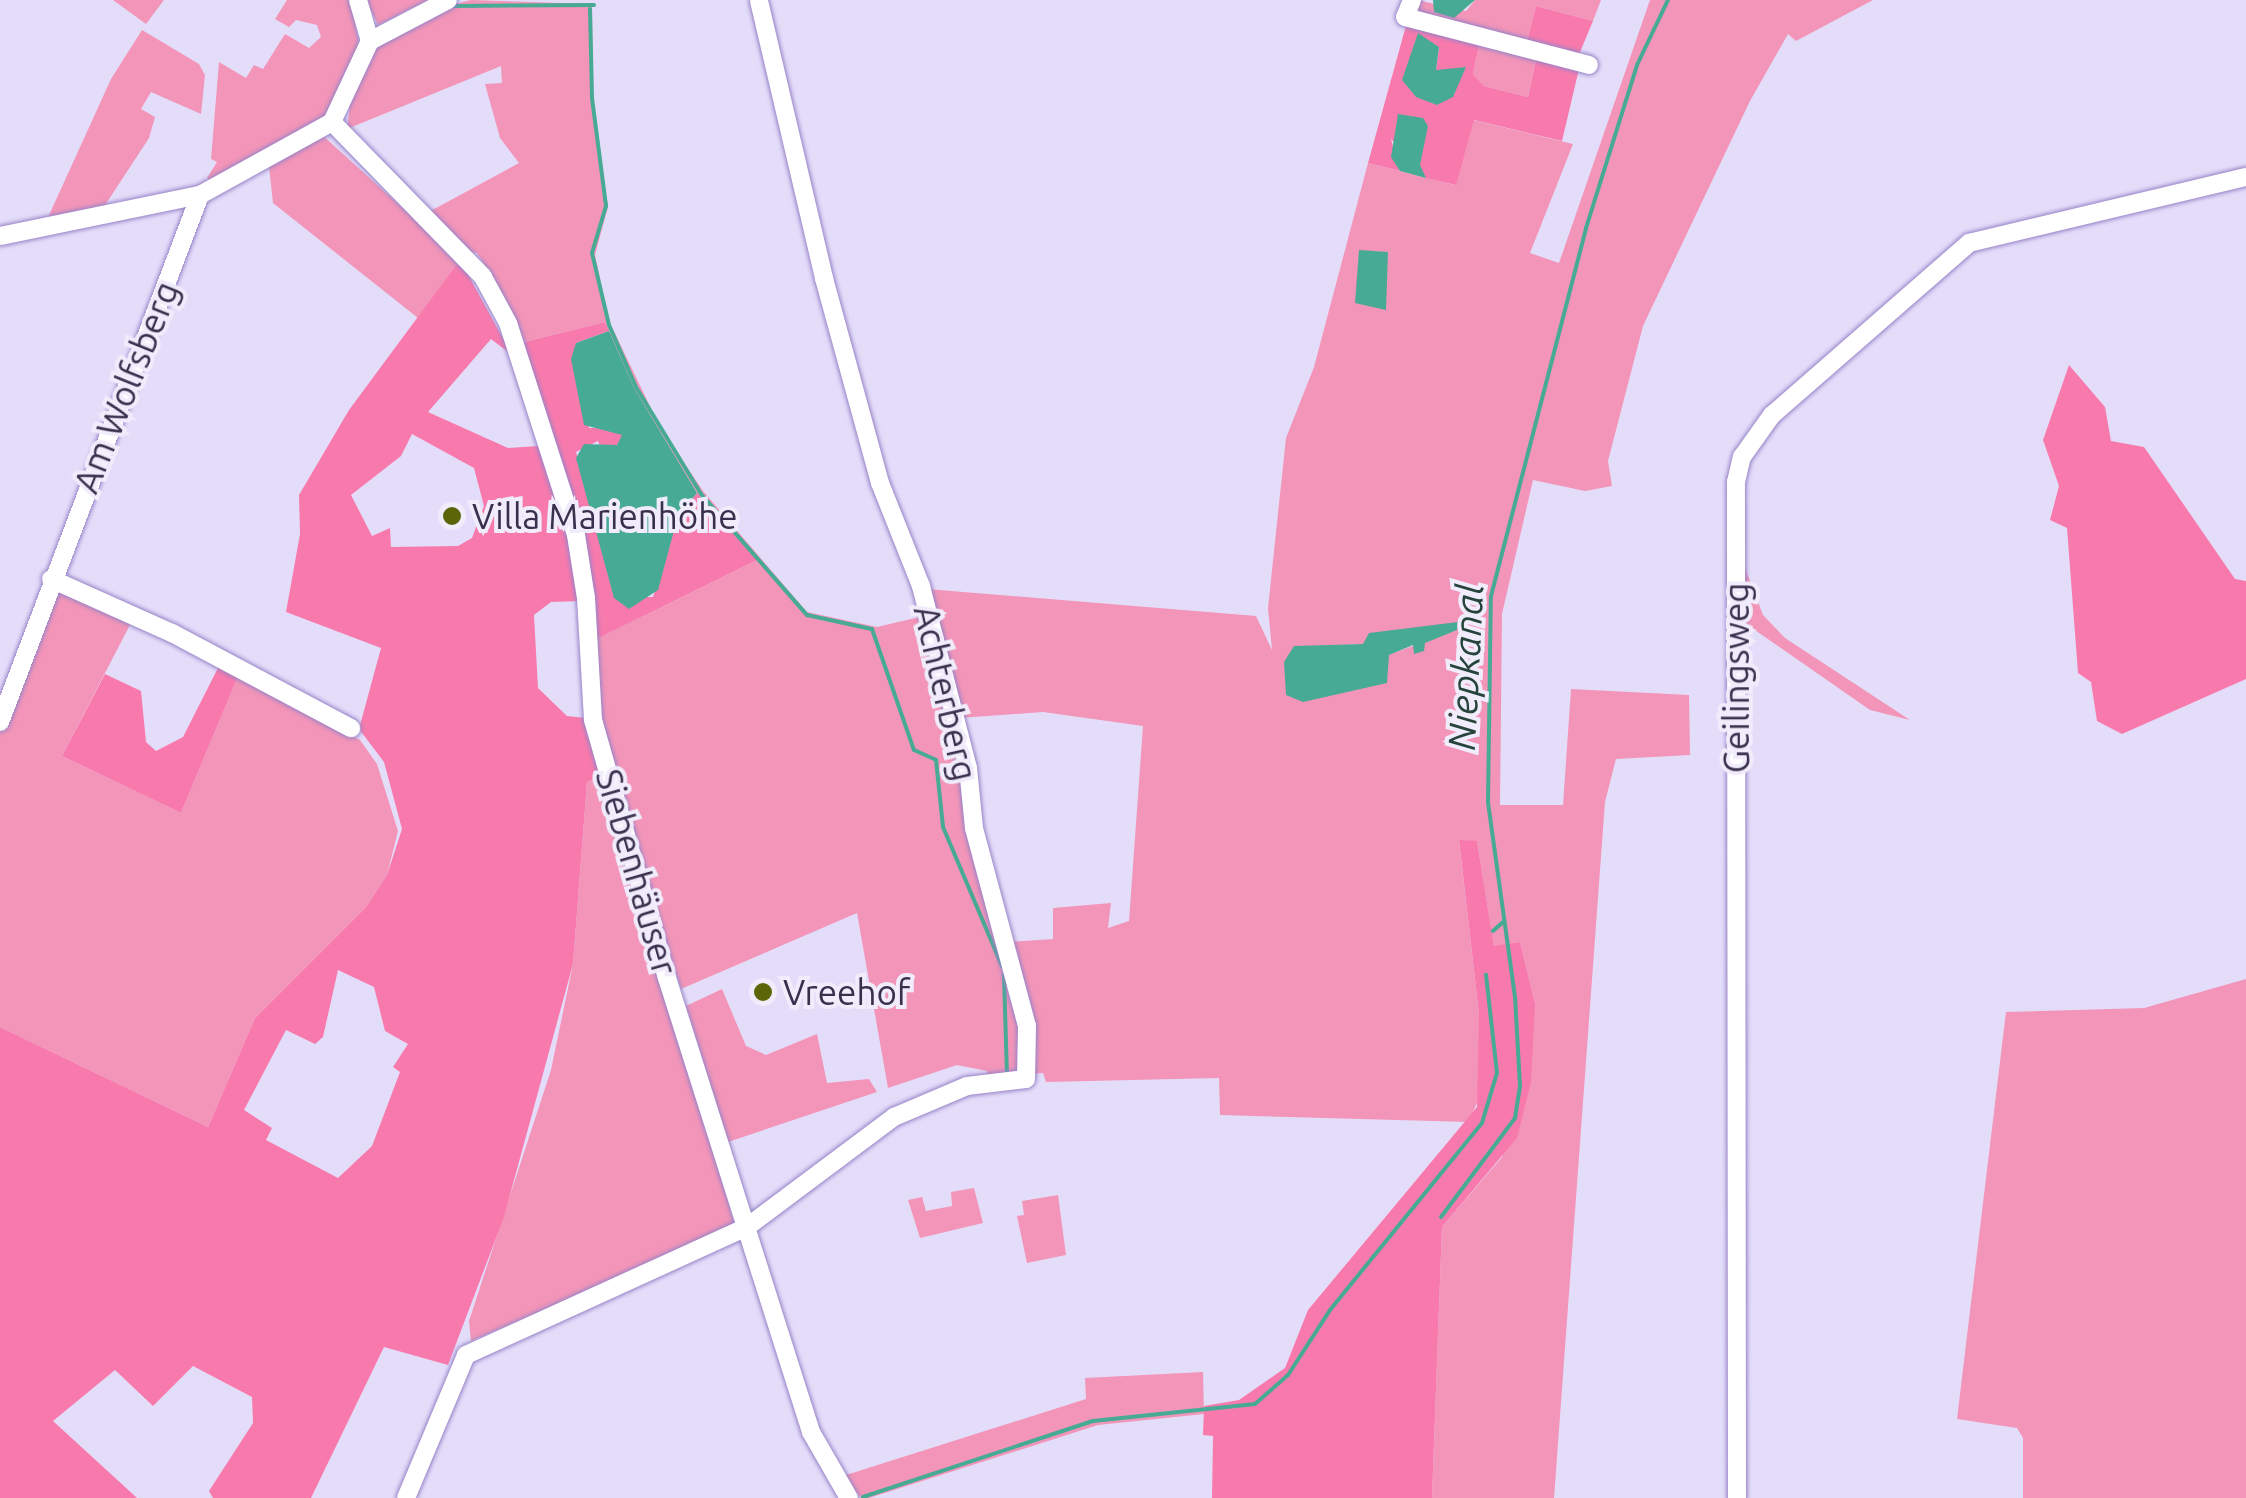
<!DOCTYPE html>
<html>
<head>
<meta charset="utf-8">
<style>
	body { margin:0 }
	#map { position:relative; width:2246px; height:1498px; overflow:hidden; background:#e4ddfa; font-family:Ubuntu,sans-serif }
	div>[style] { position:absolute }
	[style*='--x'] { left:calc(var(--x)*1px); top:calc(var(--y)*1px); width:calc(var(--w)*1px); rotate:calc(var(--a)*1deg) }
	.green>* { inset:0; background:#f395b8 }
	.forest>* { inset:0; background:#f87aad }
	.water>* { inset:0; background:#47aa94 }
	.stream>* { height:4px; margin:-2px; padding:0 2px; transform-origin:2px; border-radius:2px; background:#47aa94 }
	.roads { filter:drop-shadow(0 0 2px #9783c7) drop-shadow(0 0 2px #9783c7) }
	.minor>* { height:18px; margin:-9px; padding:0 9px; transform-origin:9px; border-radius:9px; background:#fff }
	.dots>* { width:28px; height:28px; translate:-50% -50%; box-sizing:border-box; border:5px solid #f0ecfb; border-radius:50% }
	span { translate:-50% -50%; white-space:nowrap; text-align:center; line-height:1.15; -webkit-text-stroke:8px #f0ecfb; paint-order:stroke }
	.street-label { font-size:35px; color:#38304d }
	.poi-label { font-size:35px; color:#38304d }
	.left { translate:0 -50%; text-align:left }
	.water-label { font-size:38px; color:#26443c; font-style:italic }
</style>
</head>
<body>
<div id="map">
	<div class="green">
		<i style="clip-path:polygon(113px 0,164px 0,146px 24px)"></i>
		<i style="clip-path:polygon(287px 0,351px 0,360px 50px,328px 117px,215px 184px,207px 178px,217px 162px,211px 159px,219px 62px,246px 78px,254px 65px,263px 69px,285px 34px,309px 48px,321px 37px,317px 25px,296px 20px,289px 27px,275px 19px)"></i>
		<i style="clip-path:polygon(366px 0,428px 0,378px 25px)"></i>
		<i style="clip-path:polygon(471px 0,592px 4px,593px 98px,608px 207px,595px 255px,609px 321px,659px 425px,703px 491px,807px 612px,877px 627px,924px 616px,1025px 1037px,1022px 1077px,988px 1078px,987px 1071px,957px 1065px,888px 1088px,857px 913px,681px 989px,602px 734px,595px 640px,759px 559px,697px 493px,634px 388px,605px 322px,520px 343px,498px 285px,477px 253px,459px 250px,425px 214px,519px 163px,500px 138px,485px 84px,502px 83px,501px 66px,347px 129px,350px 105px,376px 45px,438px 8px)"></i>
		<i style="clip-path:polygon(1417px 0,1466px 11px,1475px 0,1601px 0,1593px 21px,1536px 6px,1526px 45px,1417px 17px)"></i>
		<i style="clip-path:polygon(evenodd,1650px 0,1873px 0,1796px 41px,1788px 34px,1750px 101px,1643px 326px,1608px 461px,1612px 486px,1585px 491px,1533px 480px,1502px 614px,1500px 805px,1563px 805px,1571px 689px,1689px 695px,1690px 755px,1616px 759px,1605px 802px,1554px 1498px,1432px 1498px,1442px 1227px,1502px 1157px,1535px 1003px,1520px 942px,1494px 947px,1477px 841px,1459px 841px,1479px 1014px,1479px 1098px,1469px 1122px,1220px 1115px,1219px 1078px,1046px 1082px,1043px 1073px,1032px 1074px,1008px 942px,1053px 939px,1053px 908px,1111px 903px,1108px 928px,1129px 921px,1143px 726px,1043px 712px,960px 718px,927px 589px,1256px 616px,1272px 650px,1268px 608px,1286px 438px,1314px 367px,1368px 163px,1455px 185px,1473px 120px,1573px 144px,1530px 253px,1559px 263px,1650px 0,1457px 630px,1388px 655px,1294px 647px,1363px 644px,1457px 630px)"></i>
		<i style="clip-path:polygon(142px 30px,199px 64px,205px 75px,201px 114px,151px 92px,141px 109px,155px 117px,149px 138px,100px 213px,45px 224px,111px 79px)"></i>
		<i style="clip-path:polygon(1480px 41px,1537px 55px,1528px 97px,1484px 86px,1473px 74px)"></i>
		<i style="clip-path:polygon(321px 134px,460px 260px,418px 318px,273px 203px,269px 166px)"></i>
		<i style="clip-path:polygon(1742px 560px,1763px 615px,1785px 638px,1910px 720px,1870px 710px,1742px 621px)"></i>
		<i style="clip-path:polygon(52px 583px,133px 619px,62px 756px,181px 813px,239px 674px,360px 740px,377px 764px,398px 831px,387px 875px,366px 907px,255px 1018px,208px 1127px,0 1027px,0 732px)"></i>
		<i style="clip-path:polygon(602px 776px,734px 1222px,730px 1230px,471px 1341px,469px 1321px,551px 1070px,573px 964px,587px 782px)"></i>
		<i style="clip-path:polygon(2246px 979px,2246px 1498px,2023px 1498px,2023px 1438px,2017px 1428px,1957px 1419px,2006px 1012px,2144px 1008px)"></i>
		<i style="clip-path:polygon(722px 989px,746px 1046px,766px 1055px,817px 1034px,827px 1083px,869px 1079px,877px 1092px,728px 1142px,686px 1006px)"></i>
		<i style="clip-path:polygon(974px 1188px,983px 1223px,920px 1238px,908px 1200px,922px 1197px,926px 1211px,952px 1206px,951px 1192px)"></i>
		<i style="clip-path:polygon(1058px 1195px,1066px 1255px,1027px 1263px,1017px 1216px,1024px 1215px,1022px 1201px)"></i>
		<i style="clip-path:polygon(1203px 1372px,1204px 1414px,1098px 1425px,869px 1498px,861px 1498px,843px 1476px,1086px 1399px,1085px 1378px)"></i>
	</div>
	<div class="forest">
		<i style="clip-path:polygon(1536px 6px,1593px 21px,1578px 57px,1526px 45px)"></i>
		<i style="clip-path:polygon(evenodd,1407px 22px,1480px 41px,1473px 74px,1484px 86px,1528px 97px,1537px 55px,1579px 69px,1562px 141px,1474px 120px,1456px 185px,1426px 178px,1391px 139px,1400px 171px,1368px 163px,1407px 22px,1439px 47px,1436px 70px,1449px 74px,1402px 80px,1439px 47px)"></i>
		<i style="clip-path:polygon(evenodd,460px 260px,512px 355px,491px 339px,428px 412px,508px 448px,539px 446px,569px 534px,581px 601px,551px 602px,534px 615px,538px 688px,567px 716px,586px 718px,602px 776px,587px 782px,573px 964px,504px 1217px,448px 1365px,384px 1347px,311px 1498px,213px 1498px,209px 1491px,253px 1423px,252px 1397px,193px 1366px,153px 1406px,115px 1370px,53px 1421px,137px 1498px,0 1498px,0 1027px,208px 1127px,255px 1018px,366px 907px,387px 875px,402px 829px,384px 762px,359px 729px,381px 648px,286px 612px,300px 534px,299px 495px,349px 410px,460px 260px,412px 434px,474px 468px,484px 506px,472px 538px,458px 546px,391px 547px,390px 528px,372px 536px,351px 495px,401px 456px,412px 434px,460px 260px,338px 970px,374px 987px,385px 1031px,408px 1044px,393px 1067px,400px 1072px,372px 1146px,338px 1178px,266px 1140px,272px 1128px,244px 1110px,286px 1030px,315px 1044px,323px 1037px,338px 970px)"></i>
		<i style="clip-path:polygon(605px 322px,609px 331px,576px 343px,589px 428px,615px 428px,623px 435px,617px 445px,601px 449px,598px 441px,576px 452px,614px 597px,653px 597px,678px 516px,697px 493px,759px 559px,595px 640px,520px 343px)"></i>
		<i style="clip-path:polygon(2069px 365px,2105px 407px,2111px 441px,2144px 447px,2235px 579px,2246px 581px,2246px 679px,2122px 734px,2097px 721px,2091px 682px,2078px 673px,2067px 528px,2050px 520px,2059px 486px,2043px 440px)"></i>
		<i style="clip-path:polygon(220px 664px,239px 674px,181px 813px,62px 756px,105px 674px,141px 691px,146px 742px,156px 751px,183px 737px)"></i>
		<i style="clip-path:polygon(1459px 840px,1477px 841px,1494px 946px,1520px 942px,1535px 1003px,1531px 1082px,1517px 1138px,1442px 1227px,1432px 1498px,1212px 1498px,1213px 1436px,1203px 1435px,1204px 1406px,1239px 1400px,1285px 1368px,1308px 1310px,1477px 1107px,1479px 1014px)"></i>
	</div>
	<div class="water">
		<i style="clip-path:polygon(1433px 0,1475px 0,1454px 18px,1434px 12px)"></i>
		<i style="clip-path:polygon(1418px 33px,1439px 47px,1436px 70px,1466px 67px,1453px 97px,1437px 105px,1416px 97px,1402px 80px)"></i>
		<i style="clip-path:polygon(1398px 114px,1423px 118px,1428px 126px,1420px 165px,1426px 178px,1400px 171px,1391px 157px)"></i>
		<i style="clip-path:polygon(1359px 250px,1388px 252px,1386px 310px,1355px 303px)"></i>
		<i style="clip-path:polygon(609px 331px,634px 388px,697px 493px,678px 516px,658px 590px,629px 609px,614px 598px,576px 458px,584px 444px,617px 445px,622px 435px,584px 425px,571px 359px,576px 343px)"></i>
		<i style="clip-path:polygon(1458px 622px,1457px 630px,1425px 643px,1424px 651px,1414px 654px,1413px 645px,1389px 655px,1387px 683px,1303px 702px,1286px 695px,1284px 662px,1294px 646px,1363px 644px,1369px 633px)"></i>
	</div>
	<div class="stream">
		<i style="--x:453;--y:6;--w:141;--a:-0.4"></i>
		<i style="--x:590;--y:9;--w:89;--a:88.7"></i>
		<i style="--x:592;--y:98;--w:109;--a:82.6"></i>
		<i style="--x:606;--y:206;--w:49;--a:106.6"></i>
		<i style="--x:592;--y:253;--w:74;--a:76.7"></i>
		<i style="--x:609;--y:325;--w:68;--a:66.5"></i>
		<i style="--x:636;--y:387;--w:125;--a:58.7"></i>
		<i style="--x:701;--y:494;--w:161;--a:48.8"></i>
		<i style="--x:807;--y:615;--w:66;--a:12.2"></i>
		<i style="--x:872;--y:629;--w:128;--a:70.9"></i>
		<i style="--x:914;--y:750;--w:24;--a:24"></i>
		<i style="--x:936;--y:760;--w:67;--a:84"></i>
		<i style="--x:943;--y:827;--w:151;--a:67"></i>
		<i style="--x:1493;--y:931;--w:15;--a:-42"></i>
		<i style="--x:1004;--y:975;--w:101;--a:88.3"></i>
		<i style="--x:1441;--y:1217;--w:124;--a:-53.2"></i>
		<i style="--x:1515;--y:1118;--w:32;--a:-81"></i>
		<i style="--x:1520;--y:1086;--w:89;--a:-93.2"></i>
		<i style="--x:1515;--y:997;--w:197;--a:-97.9"></i>
		<i style="--x:1488;--y:802;--w:206;--a:-89.2"></i>
		<i style="--x:1491;--y:596;--w:380;--a:-75.5"></i>
		<i style="--x:1586;--y:228;--w:171;--a:-72.6"></i>
		<i style="--x:1637;--y:65;--w:72;--a:-64.5"></i>
		<i style="--x:863;--y:1497;--w:242;--a:-18.3"></i>
		<i style="--x:1093;--y:1421;--w:163;--a:-6"></i>
		<i style="--x:1255;--y:1404;--w:44;--a:-41.3"></i>
		<i style="--x:1288;--y:1375;--w:77;--a:-57.1"></i>
		<i style="--x:1330;--y:1310;--w:241;--a:-50.9"></i>
		<i style="--x:1482;--y:1123;--w:52;--a:-73.3"></i>
		<i style="--x:1497;--y:1073;--w:99;--a:-96.4"></i>
	</div>
	<div class="roads">
		<div class="minor">
			<i style="--x:358;--y:0;--w:43;--a:73.7"></i>
			<i style="--x:1412;--y:0;--w:18;--a:112"></i>
			<i style="--x:1405;--y:17;--w:190;--a:14.6"></i>
			<i style="--x:332;--y:122;--w:216;--a:45.7"></i>
			<i style="--x:483;--y:277;--w:52;--a:61.5"></i>
			<i style="--x:508;--y:323;--w:223;--a:72.2"></i>
			<i style="--x:576;--y:535;--w:64;--a:81"></i>
			<i style="--x:586;--y:598;--w:122;--a:86.7"></i>
			<i style="--x:593;--y:720;--w:268;--a:74"></i>
			<i style="--x:667;--y:978;--w:476;--a:72.4"></i>
			<i style="--x:811;--y:1432;--w:76;--a:60.1"></i>
			<i style="--x:332;--y:122;--w:89;--a:-64.9"></i>
			<i style="--x:370;--y:41;--w:88;--a:-27.7"></i>
			<i style="--x:0;--y:236;--w:204;--a:-11.6"></i>
			<i style="--x:200;--y:195;--w:151;--a:-28.9"></i>
			<i style="--x:51;--y:579;--w:133;--a:24.1"></i>
			<i style="--x:172;--y:633;--w:203;--a:28"></i>
			<i style="--x:0;--y:722;--w:564;--a:-69.22"></i>
			<i style="--x:406;--y:1498;--w:155;--a:-67.2"></i>
			<i style="--x:466;--y:1355;--w:309;--a:-24.5"></i>
			<i style="--x:747;--y:1227;--w:184;--a:-36.8"></i>
			<i style="--x:894;--y:1117;--w:79;--a:-23"></i>
			<i style="--x:967;--y:1086;--w:59;--a:-6.8"></i>
			<i style="--x:1026;--y:1079;--w:53;--a:-88.9"></i>
			<i style="--x:1027;--y:1026;--w:205;--a:-105"></i>
			<i style="--x:974;--y:828;--w:60;--a:-95.7"></i>
			<i style="--x:968;--y:768;--w:188;--a:-104.5"></i>
			<i style="--x:921;--y:586;--w:111;--a:-111.7"></i>
			<i style="--x:880;--y:483;--w:213;--a:-105.3"></i>
			<i style="--x:824;--y:278;--w:285;--a:-103.2"></i>
			<i style="--x:1737;--y:1498;--w:1016;--a:-90.06"></i>
			<i style="--x:1736;--y:482;--w:26;--a:-77"></i>
			<i style="--x:1742;--y:457;--w:52;--a:-54.5"></i>
			<i style="--x:1772;--y:415;--w:262;--a:-41.1"></i>
			<i style="--x:1969;--y:243;--w:285;--a:-13.4"></i>
		</div>
	</div>
	<div class="dots">
		<i style="left:452px;top:516px;background:#5c6608"></i>
		<i style="left:763px;top:992px;background:#5c6608"></i>
	</div>
	<div class="street-label">
		<span style="left:126px;top:387px;rotate:-68deg">Am Wolfsberg</span>
		<span style="left:1736px;top:678px;rotate:-90deg">Geilingsweg</span>
		<span style="left:946px;top:693px;rotate:77deg">Achterberg</span>
		<span style="left:637px;top:872px;rotate:74deg">Siebenhäuser</span>
	</div>
	<div class="poi-label">
		<span class="left" style="left:472px;top:516px">Villa Marienhöhe</span>
		<span class="left" style="left:783px;top:992px">Vreehof</span>
	</div>
	<div class="water-label">
		<span style="left:1466px;top:667px;rotate:-87deg">Niepkanal</span>
	</div>
</div>
</body>
</html>
